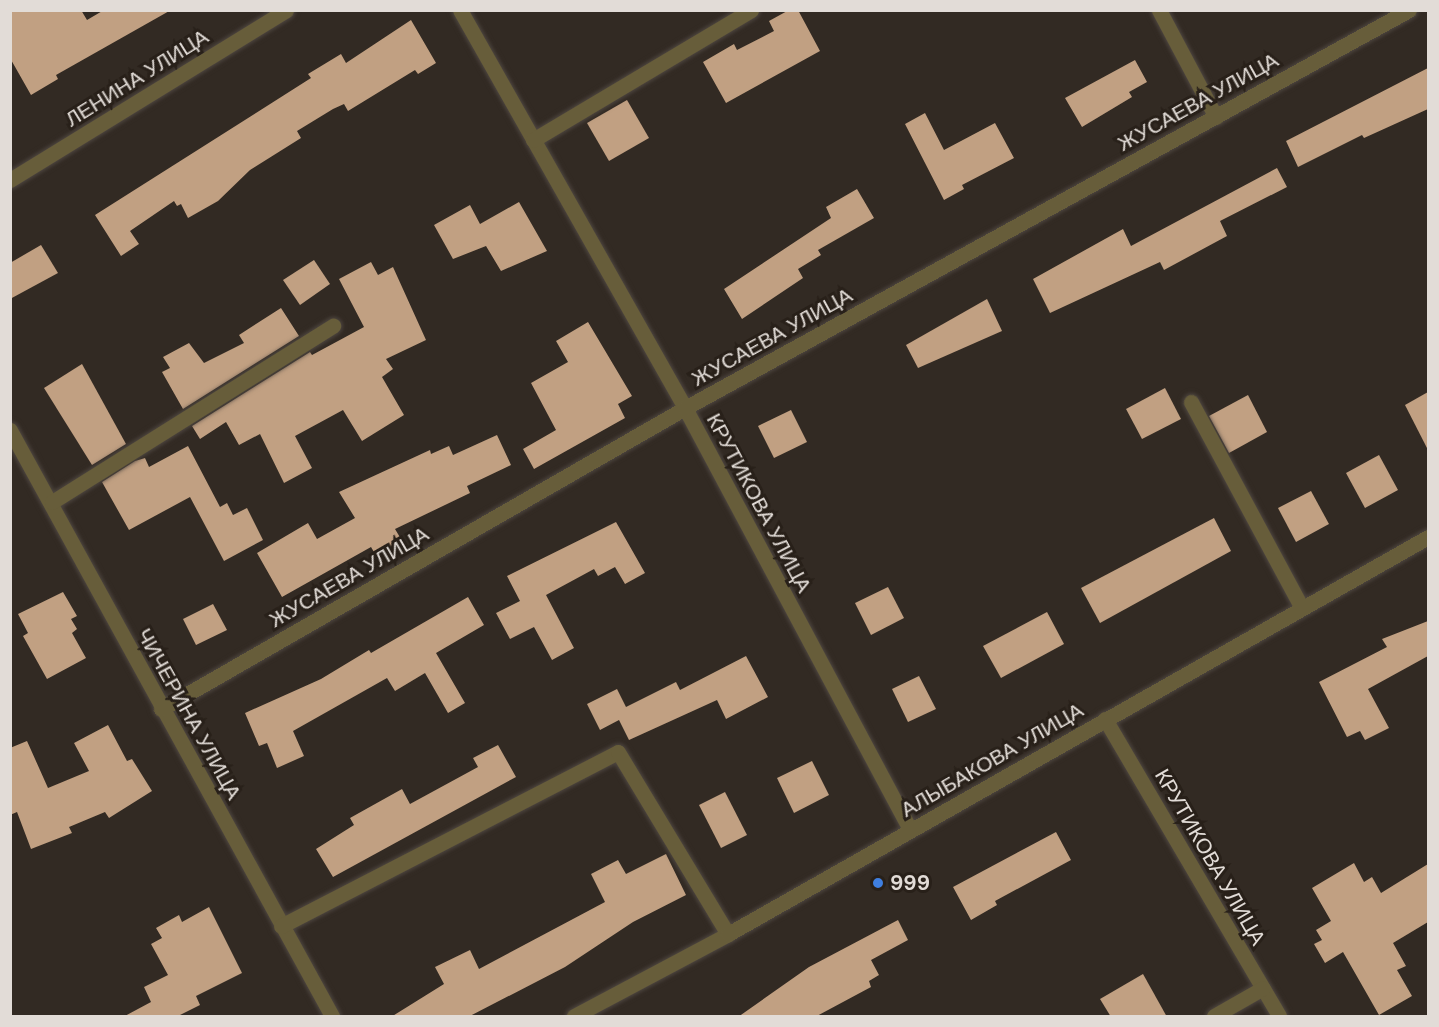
<!DOCTYPE html>
<html>
<head>
<meta charset="utf-8">
<style>
	body { margin:0 }
	#map { position:relative; width:1439px; height:1027px; overflow:hidden; background:#322a23; font-family:"DM Sans",sans-serif }
	div>[style] { position:absolute }
	[style*='--x'] { left:calc(var(--x)*1px); top:calc(var(--y)*1px); width:calc(var(--w)*1px); rotate:calc(var(--a)*1deg) }
	.building>* { inset:0; background:#c1a082 }
	.roads { filter:drop-shadow(0 0 2px #4e4640) drop-shadow(0 0 2px #4e4640) }
	.minor>* { height:15px; margin:-7.5px; padding:0 7.5px; transform-origin:7.5px; border-radius:7.5px; background:#675d3a }
	.dots>* { width:16px; height:16px; translate:-50% -50%; box-sizing:border-box; border:3px solid #282019; border-radius:50% }
	span { translate:-50% -50%; white-space:nowrap; text-align:center; line-height:1.15; -webkit-text-stroke:6px #282019; paint-order:stroke }
	.street-label { font-size:21px; color:#e2dcd7 }
	.poi-label { font-size:21px; color:#e2dcd7; font-weight:700 }
	.left { translate:0 -50%; text-align:left }
	.frame { position:absolute; inset:0; border:12px solid #e2dcd7; pointer-events:none }
</style>
</head>
<body>
<div id="map">
	<div class="building">
		<i style="clip-path:polygon(10px 10px,81px 10px,87px 20px,104px 10px,171px 10px,56px 75px,58px 79px,31px 95px,10px 58px)"></i>
		<i style="clip-path:polygon(789px 10px,798px 10px,820px 51px,726px 103px,703px 62px,734px 44px,737px 50px,774px 31px,769px 21px)"></i>
		<i style="clip-path:polygon(411px 20px,436px 63px,418px 74px,415px 70px,348px 111px,344px 104px,333px 109px,297px 131px,301px 138px,250px 170px,218px 201px,188px 218px,181px 204px,177px 206px,174px 201px,130px 231px,139px 244px,121px 256px,95px 215px,311px 78px,308px 74px,341px 54px,346px 63px)"></i>
		<i style="clip-path:polygon(1135px 60px,1147px 82px,1129px 92px,1132px 97px,1082px 127px,1065px 98px)"></i>
		<i style="clip-path:polygon(1428px 68px,1428px 109px,1364px 138px,1362px 135px,1298px 167px,1286px 141px)"></i>
		<i style="clip-path:polygon(627px 100px,649px 138px,609px 161px,587px 123px)"></i>
		<i style="clip-path:polygon(925px 113px,944px 150px,995px 123px,1014px 158px,962px 185px,964px 189px,944px 200px,905px 124px)"></i>
		<i style="clip-path:polygon(1277px 168px,1287px 187px,1220px 221px,1227px 236px,1164px 270px,1160px 262px,1050px 313px,1033px 279px,1123px 229px,1131px 246px)"></i>
		<i style="clip-path:polygon(857px 189px,874px 218px,818px 250px,821px 255px,798px 269px,803px 278px,742px 319px,724px 289px,831px 218px,826px 207px)"></i>
		<i style="clip-path:polygon(519px 202px,547px 251px,501px 271px,486px 246px,453px 259px,434px 225px,470px 205px,480px 224px)"></i>
		<i style="clip-path:polygon(41px 245px,58px 273px,10px 299px,10px 263px)"></i>
		<i style="clip-path:polygon(314px 260px,330px 284px,300px 305px,283px 280px)"></i>
		<i style="clip-path:polygon(371px 262px,378px 275px,393px 267px,426px 340px,386px 359px,393px 369px,382px 377px,404px 415px,362px 441px,343px 410px,295px 436px,312px 468px,284px 483px,260px 434px,239px 445px,226px 422px,200px 439px,192px 426px,310px 352px,312px 355px,364px 327px,339px 279px)"></i>
		<i style="clip-path:polygon(987px 299px,1002px 331px,918px 368px,906px 345px)"></i>
		<i style="clip-path:polygon(281px 308px,299px 336px,183px 409px,162px 372px,170px 368px,163px 357px,189px 343px,204px 363px,244px 343px,239px 335px)"></i>
		<i style="clip-path:polygon(588px 322px,632px 396px,618px 404px,625px 418px,534px 469px,523px 449px,556px 430px,531px 383px,568px 362px,556px 341px)"></i>
		<i style="clip-path:polygon(82px 364px,126px 444px,92px 465px,44px 388px)"></i>
		<i style="clip-path:polygon(1165px 388px,1181px 419px,1142px 439px,1126px 409px)"></i>
		<i style="clip-path:polygon(1428px 392px,1428px 450px,1405px 405px)"></i>
		<i style="clip-path:polygon(1248px 395px,1267px 432px,1229px 453px,1209px 416px)"></i>
		<i style="clip-path:polygon(791px 410px,807px 442px,774px 458px,758px 426px)"></i>
		<i style="clip-path:polygon(497px 435px,511px 465px,467px 486px,470px 493px,395px 529px,407px 549px,381px 564px,371px 547px,282px 597px,257px 553px,308px 523px,317px 539px,355px 518px,339px 492px,430px 450px,431px 454px,449px 446px,453px 455px)"></i>
		<i style="clip-path:polygon(188px 446px,220px 507px,227px 503px,233px 515px,247px 508px,263px 540px,224px 561px,190px 497px,129px 530px,102px 482px,135px 461px,145px 458px,149px 467px)"></i>
		<i style="clip-path:polygon(1379px 455px,1398px 490px,1365px 508px,1346px 473px)"></i>
		<i style="clip-path:polygon(1311px 491px,1329px 524px,1296px 542px,1278px 508px)"></i>
		<i style="clip-path:polygon(1214px 518px,1231px 551px,1100px 623px,1081px 588px)"></i>
		<i style="clip-path:polygon(616px 522px,645px 573px,625px 584px,615px 567px,598px 576px,594px 569px,546px 595px,574px 648px,552px 660px,534px 627px,510px 639px,496px 613px,520px 601px,507px 576px)"></i>
		<i style="clip-path:polygon(888px 587px,904px 618px,871px 635px,855px 603px)"></i>
		<i style="clip-path:polygon(63px 592px,77px 616px,71px 619px,77px 629px,72px 633px,86px 658px,47px 679px,23px 636px,28px 633px,18px 614px)"></i>
		<i style="clip-path:polygon(468px 597px,484px 625px,436px 653px,465px 703px,448px 713px,425px 673px,395px 691px,387px 678px,293px 731px,304px 756px,277px 768px,267px 743px,259px 746px,245px 713px,321px 679px,369px 650px,371px 653px)"></i>
		<i style="clip-path:polygon(213px 604px,227px 630px,196px 645px,183px 619px)"></i>
		<i style="clip-path:polygon(1047px 612px,1064px 644px,1001px 678px,983px 646px)"></i>
		<i style="clip-path:polygon(1428px 621px,1428px 656px,1368px 689px,1389px 728px,1365px 740px,1360px 731px,1347px 737px,1319px 682px,1387px 647px,1382px 639px)"></i>
		<i style="clip-path:polygon(746px 656px,768px 697px,726px 719px,717px 700px,629px 740px,619px 720px,600px 730px,587px 704px,617px 689px,626px 707px,676px 682px,680px 690px)"></i>
		<i style="clip-path:polygon(919px 676px,936px 709px,908px 722px,892px 689px)"></i>
		<i style="clip-path:polygon(108px 725px,127px 761px,132px 759px,152px 791px,109px 818px,105px 812px,69px 827px,72px 833px,31px 849px,17px 812px,10px 815px,10px 748px,27px 741px,48px 788px,89px 771px,74px 743px)"></i>
		<i style="clip-path:polygon(498px 745px,516px 777px,333px 877px,316px 849px,354px 825px,350px 818px,402px 789px,410px 804px,478px 767px,473px 758px)"></i>
		<i style="clip-path:polygon(812px 761px,829px 795px,794px 813px,777px 778px)"></i>
		<i style="clip-path:polygon(725px 792px,747px 835px,721px 848px,699px 805px)"></i>
		<i style="clip-path:polygon(1056px 832px,1071px 860px,995px 901px,997px 905px,971px 920px,953px 887px)"></i>
		<i style="clip-path:polygon(666px 854px,686px 895px,633px 922px,565px 967px,468px 1017px,391px 1017px,444px 984px,435px 967px,470px 950px,479px 969px,605px 902px,591px 874px,618px 860px,626px 874px)"></i>
		<i style="clip-path:polygon(1354px 863px,1364px 882px,1372px 877px,1381px 893px,1428px 864px,1428px 922px,1393px 943px,1406px 966px,1397px 970px,1412px 996px,1379px 1015px,1343px 952px,1325px 963px,1314px 944px,1322px 940px,1316px 930px,1331px 921px,1312px 888px)"></i>
		<i style="clip-path:polygon(209px 907px,242px 973px,196px 996px,200px 1005px,176px 1017px,123px 1017px,151px 1002px,144px 987px,168px 975px,151px 944px,162px 938px,156px 928px,179px 915px,182px 922px)"></i>
		<i style="clip-path:polygon(898px 920px,908px 940px,871px 960px,879px 975px,869px 981px,871px 987px,815px 1017px,738px 1017px,809px 967px)"></i>
		<i style="clip-path:polygon(1143px 974px,1167px 1017px,1111px 1017px,1100px 999px)"></i>
	</div>
	<div class="roads">
		<div class="minor">
			<i style="--x:460;--y:10;--w:457;--a:60.5"></i>
			<i style="--x:685;--y:408;--w:478;--a:61.9"></i>
			<i style="--x:1159;--y:10;--w:121;--a:62"></i>
			<i style="--x:533;--y:140;--w:254;--a:-30.8"></i>
			<i style="--x:10;--y:180;--w:324;--a:-31.6"></i>
			<i style="--x:1191;--y:402;--w:234;--a:61.7"></i>
			<i style="--x:10;--y:430;--w:669;--a:61.21"></i>
			<i style="--x:52;--y:502;--w:332;--a:-32.1"></i>
			<i style="--x:161;--y:709;--w:604;--a:-29.87"></i>
			<i style="--x:685;--y:408;--w:826;--a:-28.8"></i>
			<i style="--x:1105;--y:719;--w:344;--a:59.6"></i>
			<i style="--x:281;--y:926;--w:379;--a:-27.3"></i>
			<i style="--x:618;--y:752;--w:213;--a:58.9"></i>
			<i style="--x:574;--y:1016;--w:174;--a:-28"></i>
			<i style="--x:728;--y:934;--w:805;--a:-29.56"></i>
			<i style="--x:1214;--y:1016;--w:56;--a:-29.7"></i>
		</div>
	</div>
	<div class="dots">
		<i style="left:878px;top:883px;background:#3f7fe0"></i>
	</div>
	<div class="street-label">
		<span style="left:137px;top:78px;rotate:-32deg">ЛЕНИНА УЛИЦА</span>
		<span style="left:1198px;top:102px;rotate:-29deg">ЖУСАЕВА УЛИЦА</span>
		<span style="left:772px;top:337px;rotate:-29deg">ЖУСАЕВА УЛИЦА</span>
		<span style="left:759px;top:503px;rotate:62deg">КРУТИКОВА УЛИЦА</span>
		<span style="left:349px;top:577px;rotate:-30deg">ЖУСАЕВА УЛИЦА</span>
		<span style="left:189px;top:714px;rotate:61deg">ЧИЧЕРИНА УЛИЦА</span>
		<span style="left:992px;top:760px;rotate:-30deg">АЛЫБАКОВА УЛИЦА</span>
		<span style="left:1210px;top:857px;rotate:60deg">КРУТИКОВА УЛИЦА</span>
	</div>
	<div class="poi-label">
		<span class="left" style="left:890px;top:883px">999</span>
	</div>
	<div class="frame"></div>
</div>
</body>
</html>
